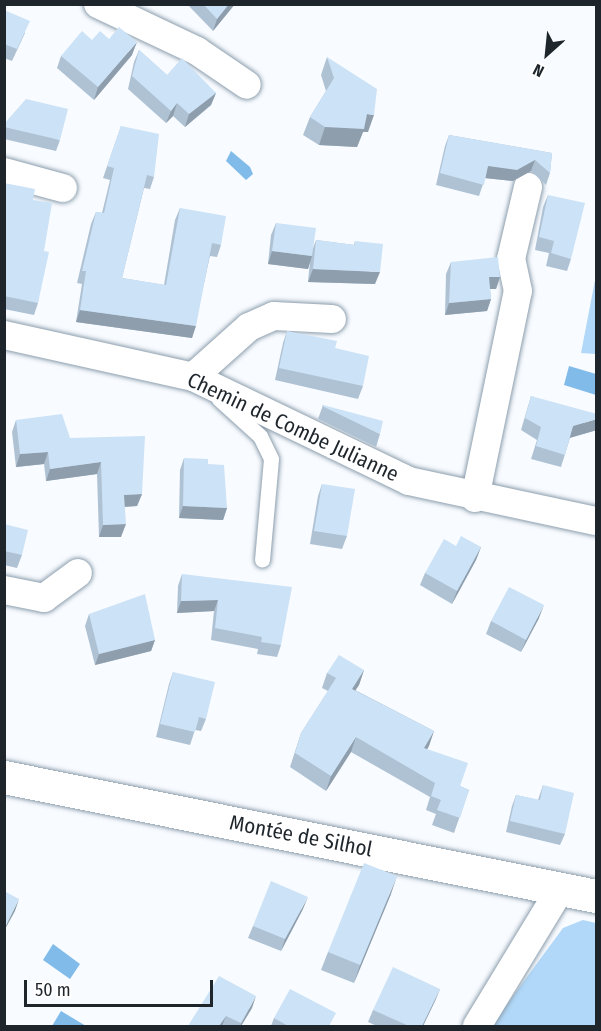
<!DOCTYPE html>
<html>
<head>
<meta charset="utf-8">
<style>
	body { margin:0 }
	#map { position:relative; width:601px; height:1031px; overflow:hidden; background:#f8fbff; font-family:"Fira Sans Condensed",sans-serif }
	div>[style] { position:absolute }
	[style*='--x'] { left:calc(var(--x)*1px); top:calc(var(--y)*1px); width:calc(var(--w)*1px); rotate:calc(var(--a)*1deg) }
	.green>* { inset:0; background:#b1d8f8 }
	.water>* { inset:0; background:#81bbe9 }
	.roads { filter:drop-shadow(0 0 2px #8c9ead) drop-shadow(0 0 2px #8c9ead) }
	.service>* { height:15px; margin:-7.5px; padding:0 7.5px; transform-origin:7.5px; border-radius:7.5px; background:#fff }
	.minor>* { height:28px; margin:-14px; padding:0 14px; transform-origin:14px; border-radius:14px; background:#fff }
	.secondary>* { height:33px; margin:-16.5px; padding:0 16.5px; transform-origin:16.5px; border-radius:16.5px; background:#fff }
	.wall>* { inset:0; background:#afc2d4 }
	.shaded-wall>* { inset:0; background:#8f9eac }
	.building>* { inset:0; background:#cce2f6 }
	span { translate:-50% -50%; white-space:nowrap; text-align:center; line-height:1.15; -webkit-text-stroke:5px #fff; paint-order:stroke }
	.street-label { font-size:21px; color:#1e252b }
	.frame { position:absolute; inset:0; border:6px solid #1e252b; pointer-events:none }
	.north { position:absolute; left:517px; top:24px; width:60px; height:60px; -webkit-text-stroke:4px #fff; paint-order:stroke; rotate:207deg; font-size:16px; font-weight:700; line-height:24px; text-align:center; color:#1e252b }
	.north::after { content:''; display:block; margin:auto; width:21px; height:27px; background:#1e252b; clip-path:polygon(50% 0,100% 100%,50% 72%,0 100%) }
	.scale { position:absolute; left:24px; top:980px; width:189px; height:27px; box-sizing:border-box; border:3px solid #1e252b; border-top:0; padding-left:8px; font-size:18px; line-height:21px; white-space:nowrap; color:#1e252b; -webkit-text-stroke:4px #fff; paint-order:stroke }
</style>
</head>
<body>
<div id="map">
	<div class="green">
		<i style="clip-path:polygon(596px 275px,596px 354px,581px 353px)"></i>
		<i style="clip-path:polygon(583px 920px,596px 923px,596px 1026px,491px 1026px,563px 928px)"></i>
	</div>
	<div class="water">
		<i style="clip-path:polygon(231px 151px,250px 167px,253px 174px,246px 180px,226px 161px)"></i>
		<i style="clip-path:polygon(569px 366px,596px 374px,596px 395px,564px 385px)"></i>
		<i style="clip-path:polygon(53px 944px,80px 964px,70px 979px,43px 960px)"></i>
		<i style="clip-path:polygon(61px 1011px,86px 1026px,52px 1026px)"></i>
	</div>
	<div class="roads">
		<div class="service">
			<i style="--x:219;--y:399;--w:55;--a:42.1"></i>
			<i style="--x:260;--y:436;--w:25;--a:64"></i>
			<i style="--x:271;--y:459;--w:101;--a:95.1"></i>
		</div>
		<div class="minor">
			<i style="--x:98;--y:4;--w:110;--a:25.4"></i>
			<i style="--x:197;--y:51;--w:60;--a:34.2"></i>
			<i style="--x:4;--y:172;--w:61;--a:15.2"></i>
			<i style="--x:4;--y:335;--w:194;--a:12.5"></i>
			<i style="--x:193;--y:377;--w:240;--a:25.7"></i>
			<i style="--x:409;--y:481;--w:191;--a:12.1"></i>
			<i style="--x:193;--y:377;--w:75;--a:-41.8"></i>
			<i style="--x:249;--y:327;--w:27;--a:-24"></i>
			<i style="--x:274;--y:316;--w:58;--a:3"></i>
			<i style="--x:475;--y:498;--w:211;--a:-78.3"></i>
			<i style="--x:518;--y:291;--w:33;--a:-102"></i>
			<i style="--x:511;--y:259;--w:74;--a:-76.7"></i>
			<i style="--x:4;--y:590;--w:41;--a:11.3"></i>
			<i style="--x:44;--y:598;--w:42;--a:-36.3"></i>
			<i style="--x:477;--y:1026;--w:162;--a:-58.7"></i>
		</div>
		<div class="secondary">
			<i style="--x:4;--y:777;--w:604;--a:11.37"></i>
		</div>
	</div>
	<div class="wall">
		<i style="clip-path:polygon(187px 4px,235px 4px,213px 31px)"></i>
		<i style="clip-path:polygon(4px 10px,25px 33px,12px 61px,4px 58px)"></i>
		<i style="clip-path:polygon(109px 39px,132px 55px,94px 100px,57px 68px,61px 56px,92px 40px)"></i>
		<i style="clip-path:polygon(139px 50px,167px 75px,216px 93px,211px 105px,185px 127px,173px 116px,166px 123px,128px 89px,134px 62px)"></i>
		<i style="clip-path:polygon(327px 57px,368px 132px,363px 132px,357px 147px,319px 145px,303px 135px,310px 117px,326px 91px,321px 75px)"></i>
		<i style="clip-path:polygon(4px 124px,60px 140px,56px 151px,4px 139px)"></i>
		<i style="clip-path:polygon(121px 126px,154px 177px,150px 189px,144px 188px,122px 278px,164px 285px,175px 220px,180px 208px,221px 245px,217px 257px,210px 256px,192px 338px,76px 322px,82px 284px,77px 283px,91px 224px,96px 212px,102px 213px,110px 180px,103px 178px)"></i>
		<i style="clip-path:polygon(449px 135px,552px 153px,550px 173px,546px 185px,531px 171px,513px 181px,485px 178px,479px 196px,436px 185px,445px 146px)"></i>
		<i style="clip-path:polygon(4px 183px,33px 200px,44px 251px,38px 303px,34px 315px,4px 309px)"></i>
		<i style="clip-path:polygon(548px 195px,571px 259px,567px 271px,546px 266px,549px 253px,535px 250px,543px 207px)"></i>
		<i style="clip-path:polygon(276px 223px,313px 248px,316px 240px,354px 245px,355px 241px,375px 284px,308px 282px,310px 261px,308px 269px,268px 264px,271px 235px)"></i>
		<i style="clip-path:polygon(451px 262px,500px 277px,496px 289px,490px 289px,491px 299px,487px 311px,445px 315px,446px 274px)"></i>
		<i style="clip-path:polygon(287px 331px,335px 348px,363px 386px,358px 399px,275px 380px,283px 343px)"></i>
		<i style="clip-path:polygon(531px 396px,597px 430px,570px 438px,561px 467px,531px 459px,537px 440px,521px 430px)"></i>
		<i style="clip-path:polygon(323px 405px,380px 434px,376px 447px,318px 419px)"></i>
		<i style="clip-path:polygon(16px 420px,70px 438px,142px 494px,137px 506px,125px 507px,121px 537px,99px 537px,97px 474px,46px 481px,44px 464px,16px 467px,12px 432px)"></i>
		<i style="clip-path:polygon(184px 458px,227px 508px,223px 520px,179px 518px,180px 470px)"></i>
		<i style="clip-path:polygon(322px 484px,347px 536px,342px 549px,310px 544px,318px 496px)"></i>
		<i style="clip-path:polygon(4px 524px,22px 555px,17px 568px,4px 565px)"></i>
		<i style="clip-path:polygon(456px 546px,481px 547px,476px 560px,452px 604px,420px 585px,425px 573px)"></i>
		<i style="clip-path:polygon(182px 574px,281px 645px,277px 657px,257px 654px,258px 649px,211px 640px,214px 611px,177px 613px,178px 586px)"></i>
		<i style="clip-path:polygon(89px 614px,155px 640px,151px 651px,95px 665px,85px 626px)"></i>
		<i style="clip-path:polygon(539px 618px,521px 652px,486px 634px,491px 621px)"></i>
		<i style="clip-path:polygon(364px 670px,359px 685px,355px 690px,434px 731px,427px 749px,460px 786px,469px 790px,454px 833px,432px 825px,436px 814px,426px 810px,430px 797px,351px 752px,326px 791px,290px 767px,301px 733px,328px 691px,322px 688px,327px 673px)"></i>
		<i style="clip-path:polygon(173px 672px,206px 719px,201px 731px,195px 730px,190px 745px,156px 737px,169px 684px)"></i>
		<i style="clip-path:polygon(543px 785px,565px 834px,560px 845px,506px 832px,512px 806px,516px 795px,538px 800px)"></i>
		<i style="clip-path:polygon(391px 894px,354px 983px,321px 970px,328px 952px)"></i>
		<i style="clip-path:polygon(303px 909px,281px 951px,248px 938px,253px 926px)"></i>
		<i style="clip-path:polygon(440px 989px,435px 1001px,423px 1026px,377px 1026px,368px 1022px,373px 1010px)"></i>
		<i style="clip-path:polygon(252px 1008px,241px 1026px,188px 1026px)"></i>
		<i style="clip-path:polygon(274px 1018px,331px 1026px,271px 1026px)"></i>
	</div>
	<div class="shaded-wall">
		<i style="clip-path:polygon(229px 4px,235px 4px,213px 31px,217px 19px)"></i>
		<i style="clip-path:polygon(137px 42px,132px 55px,94px 100px,98px 87px)"></i>
		<i style="clip-path:polygon(216px 93px,211px 105px,185px 127px,189px 114px)"></i>
		<i style="clip-path:polygon(177px 103px,173px 116px,166px 123px,171px 111px)"></i>
		<i style="clip-path:polygon(367px 114px,374px 115px,368px 132px,363px 132px,357px 147px,319px 145px,325px 127px)"></i>
		<i style="clip-path:polygon(535px 160px,531px 171px,513px 181px,484px 178px,488px 166px)"></i>
		<i style="clip-path:polygon(272px 251px,312px 256px,308px 269px,268px 264px)"></i>
		<i style="clip-path:polygon(313px 269px,380px 272px,375px 284px,308px 282px)"></i>
		<i style="clip-path:polygon(489px 277px,500px 277px,496px 289px,484px 289px)"></i>
		<i style="clip-path:polygon(491px 299px,487px 311px,445px 315px,449px 303px)"></i>
		<i style="clip-path:polygon(80px 310px,196px 326px,192px 338px,76px 322px)"></i>
		<i style="clip-path:polygon(597px 419px,597px 430px,569px 438px,573px 426px)"></i>
		<i style="clip-path:polygon(48px 452px,44px 464px,16px 467px,20px 454px)"></i>
		<i style="clip-path:polygon(101px 462px,97px 474px,46px 481px,50px 469px)"></i>
		<i style="clip-path:polygon(142px 494px,137px 506px,120px 507px,124px 495px)"></i>
		<i style="clip-path:polygon(183px 506px,227px 508px,223px 520px,179px 518px)"></i>
		<i style="clip-path:polygon(126px 524px,121px 537px,99px 537px,103px 525px)"></i>
		<i style="clip-path:polygon(481px 547px,476px 560px,452px 604px,457px 591px)"></i>
		<i style="clip-path:polygon(218px 600px,214px 611px,177px 613px,181px 601px)"></i>
		<i style="clip-path:polygon(544px 605px,539px 618px,521px 652px,526px 640px)"></i>
		<i style="clip-path:polygon(155px 640px,151px 651px,95px 665px,99px 654px)"></i>
		<i style="clip-path:polygon(364px 670px,359px 685px,347px 703px,352px 689px)"></i>
		<i style="clip-path:polygon(434px 731px,429px 746px,419px 763px,424px 748px)"></i>
		<i style="clip-path:polygon(356px 737px,351px 752px,326px 791px,331px 776px)"></i>
		<i style="clip-path:polygon(397px 876px,391px 894px,354px 983px,360px 965px)"></i>
		<i style="clip-path:polygon(308px 897px,303px 909px,281px 951px,285px 939px)"></i>
		<i style="clip-path:polygon(19px 899px,15px 911px,4px 931px,7px 923px)"></i>
		<i style="clip-path:polygon(440px 989px,435px 1001px,423px 1026px,422px 1026px)"></i>
		<i style="clip-path:polygon(256px 996px,252px 1008px,241px 1026px,240px 1026px)"></i>
		<i style="clip-path:polygon(226px 1016px,222px 1026px,219px 1026px)"></i>
	</div>
	<div class="building">
		<i style="clip-path:polygon(203px 4px,229px 4px,217px 19px)"></i>
		<i style="clip-path:polygon(4px 10px,30px 21px,17px 49px,4px 44px)"></i>
		<i style="clip-path:polygon(119px 27px,137px 42px,98px 87px,61px 56px,82px 31px,92px 40px,100px 31px,109px 39px)"></i>
		<i style="clip-path:polygon(139px 50px,167px 75px,182px 58px,216px 93px,189px 114px,177px 103px,171px 111px,132px 76px)"></i>
		<i style="clip-path:polygon(327px 57px,377px 89px,374px 115px,367px 114px,364px 129px,325px 127px,310px 117px,334px 78px)"></i>
		<i style="clip-path:polygon(26px 99px,68px 109px,60px 140px,4px 127px,4px 124px)"></i>
		<i style="clip-path:polygon(121px 126px,159px 134px,154px 177px,147px 175px,122px 278px,166px 285px,180px 208px,226px 216px,221px 245px,212px 243px,196px 326px,80px 310px,86px 271px,82px 271px,96px 212px,104px 213px,114px 168px,107px 166px)"></i>
		<i style="clip-path:polygon(449px 135px,552px 153px,550px 173px,535px 160px,517px 170px,488px 166px,484px 185px,440px 173px)"></i>
		<i style="clip-path:polygon(4px 183px,35px 189px,33px 200px,52px 203px,44px 251px,49px 252px,38px 303px,4px 296px)"></i>
		<i style="clip-path:polygon(548px 195px,585px 203px,571px 259px,551px 253px,554px 241px,539px 237px)"></i>
		<i style="clip-path:polygon(276px 223px,316px 228px,312px 256px,272px 251px)"></i>
		<i style="clip-path:polygon(316px 240px,355px 245px,355px 241px,383px 244px,380px 272px,313px 269px)"></i>
		<i style="clip-path:polygon(498px 257px,500px 277px,489px 277px,491px 299px,449px 303px,451px 262px)"></i>
		<i style="clip-path:polygon(287px 331px,337px 341px,335px 348px,369px 356px,363px 386px,279px 368px)"></i>
		<i style="clip-path:polygon(531px 396px,597px 414px,597px 419px,573px 426px,565px 455px,536px 446px,541px 427px,525px 418px)"></i>
		<i style="clip-path:polygon(323px 405px,383px 421px,380px 434px,322px 406px)"></i>
		<i style="clip-path:polygon(62px 414px,70px 438px,145px 436px,142px 494px,124px 495px,126px 524px,103px 525px,101px 462px,50px 469px,48px 452px,20px 454px,16px 420px)"></i>
		<i style="clip-path:polygon(184px 458px,208px 459px,208px 464px,224px 465px,227px 508px,183px 506px)"></i>
		<i style="clip-path:polygon(322px 484px,355px 489px,347px 536px,314px 531px)"></i>
		<i style="clip-path:polygon(4px 524px,28px 530px,22px 555px,4px 551px)"></i>
		<i style="clip-path:polygon(461px 536px,481px 547px,457px 591px,425px 573px,444px 539px,456px 546px)"></i>
		<i style="clip-path:polygon(182px 574px,292px 587px,281px 645px,261px 642px,262px 637px,215px 628px,218px 600px,181px 601px)"></i>
		<i style="clip-path:polygon(509px 587px,544px 605px,526px 640px,491px 621px)"></i>
		<i style="clip-path:polygon(145px 594px,155px 640px,99px 654px,89px 614px)"></i>
		<i style="clip-path:polygon(339px 655px,364px 670px,352px 689px,434px 731px,424px 748px,468px 763px,460px 786px,469px 790px,460px 818px,437px 810px,441px 800px,431px 796px,435px 783px,356px 737px,331px 776px,295px 753px,301px 733px,336px 678px,327px 673px)"></i>
		<i style="clip-path:polygon(173px 672px,215px 682px,206px 719px,199px 717px,195px 732px,160px 724px)"></i>
		<i style="clip-path:polygon(543px 785px,574px 793px,565px 834px,510px 821px,516px 795px,540px 800px)"></i>
		<i style="clip-path:polygon(364px 863px,397px 876px,360px 965px,328px 952px)"></i>
		<i style="clip-path:polygon(271px 881px,308px 897px,285px 939px,253px 926px)"></i>
		<i style="clip-path:polygon(4px 891px,19px 899px,7px 923px,4px 921px)"></i>
		<i style="clip-path:polygon(393px 967px,440px 989px,422px 1026px,409px 1026px,373px 1010px)"></i>
		<i style="clip-path:polygon(219px 976px,256px 996px,241px 1023px,226px 1016px,219px 1026px,188px 1026px)"></i>
		<i style="clip-path:polygon(290px 989px,336px 1013px,329px 1026px,288px 1026px,274px 1018px)"></i>
	</div>
	<div class="street-label">
		<span style="left:293px;top:427px;rotate:25deg">Chemin de Combe Julianne</span>
		<span style="left:301px;top:836px;rotate:11deg">Montée de Silhol</span>
	</div>
	<div class="frame"></div>
	<div class="north">N</div>
	<div class="scale">50 m</div>
</div>
</body>
</html>
